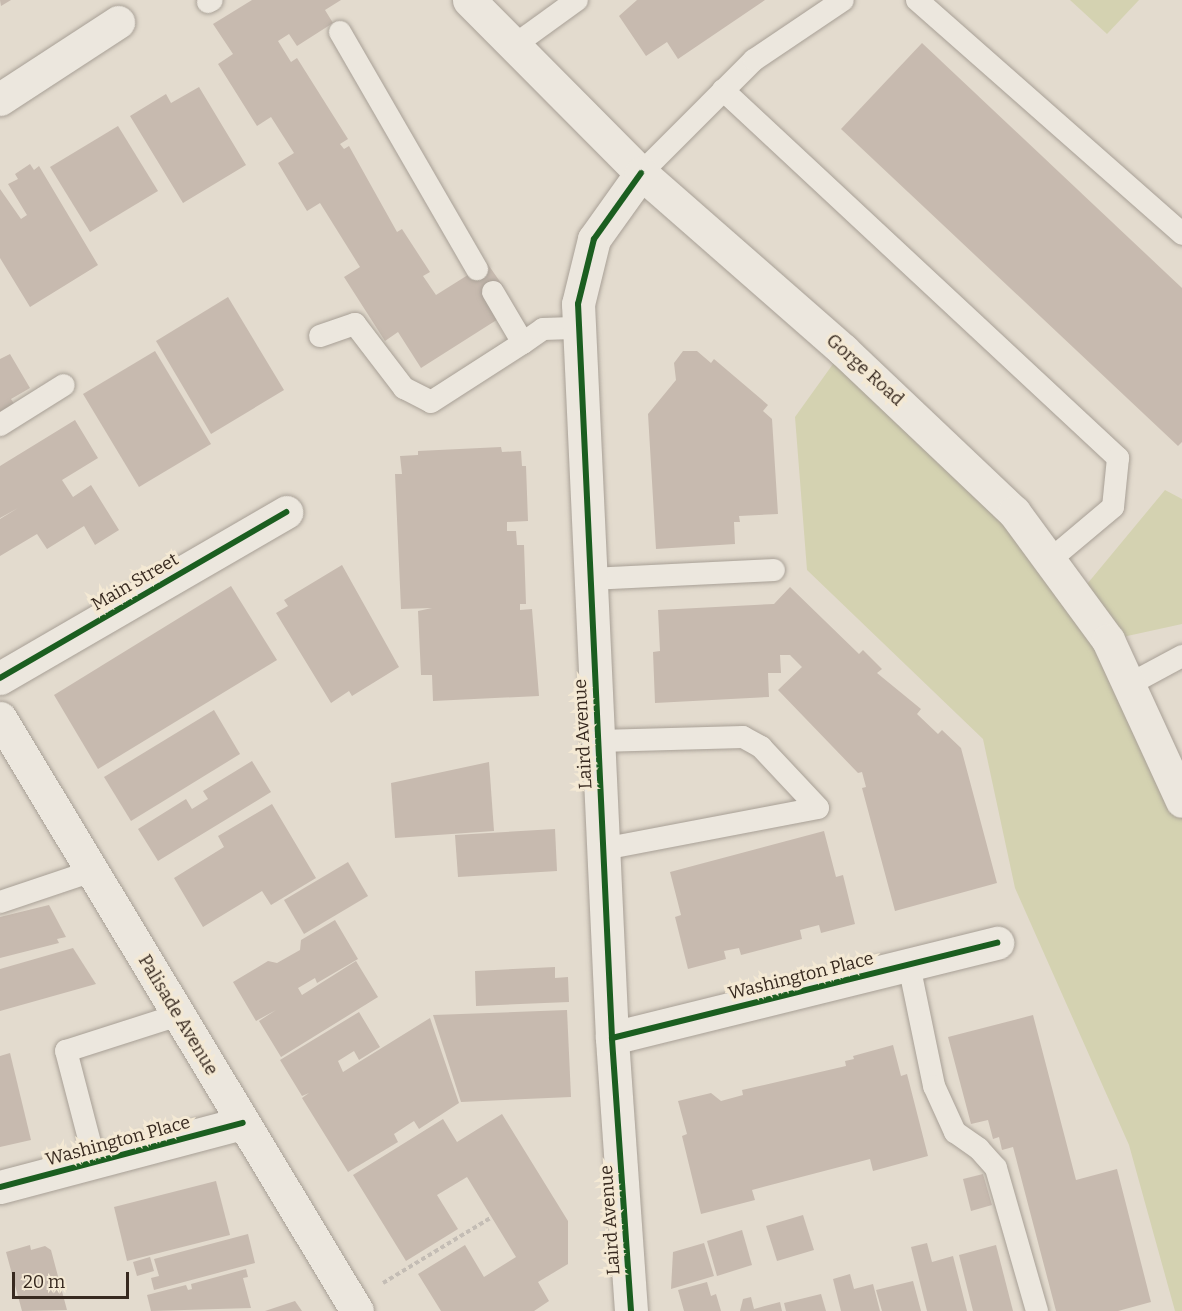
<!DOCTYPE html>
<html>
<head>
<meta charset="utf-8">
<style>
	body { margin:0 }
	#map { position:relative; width:1182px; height:1311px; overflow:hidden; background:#e3dbce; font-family:Bitter,serif }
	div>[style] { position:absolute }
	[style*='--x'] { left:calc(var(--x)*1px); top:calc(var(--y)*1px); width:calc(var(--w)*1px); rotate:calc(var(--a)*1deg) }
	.green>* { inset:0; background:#d4d2b1 }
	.building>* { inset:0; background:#c7baaf }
	.path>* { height:4px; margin-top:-2px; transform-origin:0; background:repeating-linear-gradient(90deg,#c4bdb5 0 4.5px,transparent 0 7.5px) }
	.roads { filter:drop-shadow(0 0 2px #a8a096) drop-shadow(0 0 2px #a8a096) }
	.service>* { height:22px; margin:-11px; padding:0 11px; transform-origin:11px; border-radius:11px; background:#ece7de }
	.minor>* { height:33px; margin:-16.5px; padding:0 16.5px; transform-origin:16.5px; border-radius:16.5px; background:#ece7de }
	.secondary>* { height:33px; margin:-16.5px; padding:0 16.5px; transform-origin:16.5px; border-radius:16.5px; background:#ece7de }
	.cycleway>* { height:6px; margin:-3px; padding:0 3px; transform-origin:3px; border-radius:3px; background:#1b5e20 }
	span { translate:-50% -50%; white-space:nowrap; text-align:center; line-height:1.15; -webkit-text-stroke:6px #f4e9d4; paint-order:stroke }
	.street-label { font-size:18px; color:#37291f }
	.scale { position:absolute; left:12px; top:1272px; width:117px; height:27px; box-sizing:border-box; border:3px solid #37291f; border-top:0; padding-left:8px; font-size:18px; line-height:21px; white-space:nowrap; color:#37291f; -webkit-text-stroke:4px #f4e9d4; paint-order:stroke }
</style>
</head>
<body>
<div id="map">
	<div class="green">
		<i style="clip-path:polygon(1070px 0,1139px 0,1107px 34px)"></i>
		<i style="clip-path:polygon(843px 350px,1078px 595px,1165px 490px,1182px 499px,1182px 624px,1109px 640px,1182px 801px,1182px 1311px,1175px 1311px,1129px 1145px,1015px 888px,983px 739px,807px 570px,795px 417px)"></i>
	</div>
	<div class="building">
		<i style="clip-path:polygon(0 0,11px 0,1px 6px)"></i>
		<i style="clip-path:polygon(252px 0,341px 0,325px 10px,333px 23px,297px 46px,289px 34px,278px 41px,291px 62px,297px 58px,348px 139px,340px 144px,344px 149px,349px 146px,397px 232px,402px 229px,430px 272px,423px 276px,436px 295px,487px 263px,503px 286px,506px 314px,421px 368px,398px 332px,385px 341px,344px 277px,360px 267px,320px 203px,307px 211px,278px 163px,294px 153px,271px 117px,257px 126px,218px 64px,233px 54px,213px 24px)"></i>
		<i style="clip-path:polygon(637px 0,765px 0,678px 59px,667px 42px,646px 56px,619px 16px)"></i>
		<i style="clip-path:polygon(922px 43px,1182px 288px,1182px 442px,1178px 446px,841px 129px)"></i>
		<i style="clip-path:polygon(199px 87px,246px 165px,183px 203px,130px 116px,166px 94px,171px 103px)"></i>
		<i style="clip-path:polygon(118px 126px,158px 191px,90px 232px,50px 167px)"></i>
		<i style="clip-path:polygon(30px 164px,34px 170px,39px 166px,98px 265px,30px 307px,0 258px,0 189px,21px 219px,27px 215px,8px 184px,18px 179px,15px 174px)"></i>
		<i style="clip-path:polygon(228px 297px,284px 390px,211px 434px,156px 341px)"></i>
		<i style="clip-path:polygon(155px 351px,211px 444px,139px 487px,83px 394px)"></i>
		<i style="clip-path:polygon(683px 351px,697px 351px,711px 363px,714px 359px,768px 405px,763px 411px,772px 419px,778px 514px,739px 516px,740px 522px,734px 522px,735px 544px,656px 549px,648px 414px,676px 380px,674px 363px)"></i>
		<i style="clip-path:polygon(10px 354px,30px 388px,11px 399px,15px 405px,0 414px,0 359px)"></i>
		<i style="clip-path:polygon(75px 420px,98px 458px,62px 480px,73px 497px,91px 485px,119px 530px,95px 545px,84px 526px,47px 549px,37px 534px,0 556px,0 519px,18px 508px,0 518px,0 466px)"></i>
		<i style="clip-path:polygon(501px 447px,502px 452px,521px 451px,522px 466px,526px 466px,528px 521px,507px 522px,507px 531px,516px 531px,517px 545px,524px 545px,526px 604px,520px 604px,520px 610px,532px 609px,539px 696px,433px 701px,432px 675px,421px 675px,418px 611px,432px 608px,401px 609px,395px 474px,402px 474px,400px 456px,418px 455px,418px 451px)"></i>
		<i style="clip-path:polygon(342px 565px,399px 667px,352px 696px,349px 691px,331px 703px,276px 613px,288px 606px,284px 600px)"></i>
		<i style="clip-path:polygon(231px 586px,277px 660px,98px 769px,54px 695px)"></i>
		<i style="clip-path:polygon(790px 587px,859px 654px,863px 650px,882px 669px,877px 673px,921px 709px,917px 714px,938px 734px,942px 730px,961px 748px,997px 883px,895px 911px,862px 788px,866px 787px,862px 772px,858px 773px,778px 690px,802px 667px,790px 655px,780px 655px,781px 673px,768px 673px,769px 697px,655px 703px,653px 652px,660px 651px,658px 610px,774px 604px)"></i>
		<i style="clip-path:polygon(214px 710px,240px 754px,131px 821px,104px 777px)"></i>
		<i style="clip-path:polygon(252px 761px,271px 792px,158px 861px,138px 829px,186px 799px,192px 809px,208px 799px,203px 791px)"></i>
		<i style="clip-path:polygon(489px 762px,494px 831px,395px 838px,391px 783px)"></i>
		<i style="clip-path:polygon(272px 804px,316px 878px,271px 905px,262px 891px,203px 927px,174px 878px,224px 847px,218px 836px)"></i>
		<i style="clip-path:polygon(555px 829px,557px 871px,458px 877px,455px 835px)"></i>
		<i style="clip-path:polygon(824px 831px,836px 877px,843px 875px,855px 924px,821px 933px,819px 925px,800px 930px,802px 939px,741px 955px,739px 948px,724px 951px,726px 959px,688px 969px,675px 917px,681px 915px,670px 872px)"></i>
		<i style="clip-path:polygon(348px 862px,368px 896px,304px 934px,284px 900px)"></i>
		<i style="clip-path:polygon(49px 905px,66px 937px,57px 939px,59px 943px,0 958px,0 917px)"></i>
		<i style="clip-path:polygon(335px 920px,358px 959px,317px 983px,315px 978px,298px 988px,302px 995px,356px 961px,378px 997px,281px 1057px,259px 1021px,276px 1010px,256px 1021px,233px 982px,268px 961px,277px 963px,300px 950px,301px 940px)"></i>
		<i style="clip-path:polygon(73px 948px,96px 984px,0 1011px,0 969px)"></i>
		<i style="clip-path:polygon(555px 967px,555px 978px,568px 977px,569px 1002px,476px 1006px,475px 971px)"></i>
		<i style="clip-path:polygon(567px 1010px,571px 1097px,461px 1102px,433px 1015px)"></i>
		<i style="clip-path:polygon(359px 1012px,380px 1047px,359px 1060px,354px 1051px,338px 1061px,343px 1072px,430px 1018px,459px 1103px,419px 1129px,414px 1121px,394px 1134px,398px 1142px,348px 1172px,302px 1098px,309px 1093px,302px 1096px,280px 1060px)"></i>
		<i style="clip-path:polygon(1033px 1015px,1076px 1180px,1117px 1169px,1151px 1302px,1118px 1311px,1056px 1311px,1013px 1147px,1002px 1150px,999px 1137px,993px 1139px,988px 1120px,971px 1124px,948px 1037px)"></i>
		<i style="clip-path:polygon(893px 1045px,901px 1076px,907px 1074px,928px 1156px,873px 1171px,870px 1159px,752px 1190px,755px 1200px,701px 1214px,682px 1136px,687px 1134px,678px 1101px,711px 1093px,721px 1101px,743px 1095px,742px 1090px,846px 1066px,845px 1061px,854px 1059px,853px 1056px)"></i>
		<i style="clip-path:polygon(10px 1053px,31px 1140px,0 1147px,0 1056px)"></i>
		<i style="clip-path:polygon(502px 1114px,568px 1221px,568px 1264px,538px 1282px,549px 1301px,534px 1311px,441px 1311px,418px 1274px,465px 1245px,484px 1277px,516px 1257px,467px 1177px,437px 1195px,458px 1229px,406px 1261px,353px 1175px,443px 1119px,457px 1142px)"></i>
		<i style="clip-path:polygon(983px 1174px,992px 1205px,971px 1211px,963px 1179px)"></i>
		<i style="clip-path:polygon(216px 1181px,230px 1235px,127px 1261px,114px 1207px)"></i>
		<i style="clip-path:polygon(803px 1215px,814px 1250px,777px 1261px,766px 1226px)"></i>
		<i style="clip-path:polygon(742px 1230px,752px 1265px,717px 1276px,707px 1241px)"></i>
		<i style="clip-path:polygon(248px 1234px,255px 1263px,154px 1290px,151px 1278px,159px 1276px,154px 1259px)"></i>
		<i style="clip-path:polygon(704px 1243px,714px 1276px,671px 1289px,673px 1252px)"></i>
		<i style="clip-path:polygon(927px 1243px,932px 1262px,953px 1256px,967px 1311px,927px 1311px,911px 1247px)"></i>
		<i style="clip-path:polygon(30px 1245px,31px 1250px,45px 1246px,51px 1250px,67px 1310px,22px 1311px,6px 1252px)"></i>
		<i style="clip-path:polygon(996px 1245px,1013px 1311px,973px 1311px,959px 1255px)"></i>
		<i style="clip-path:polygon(150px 1257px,154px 1271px,137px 1276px,133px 1262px)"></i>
		<i style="clip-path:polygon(246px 1269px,248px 1277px,243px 1278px,251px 1308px,151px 1311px,147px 1295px,186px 1285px,188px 1290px,192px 1289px,191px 1284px)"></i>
		<i style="clip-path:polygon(850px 1274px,854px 1289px,873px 1284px,880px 1311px,841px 1311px,833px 1279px)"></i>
		<i style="clip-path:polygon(913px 1281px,921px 1311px,882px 1311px,876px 1290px)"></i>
		<i style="clip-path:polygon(707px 1282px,711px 1296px,716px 1294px,721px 1311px,684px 1311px,678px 1290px)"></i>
		<i style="clip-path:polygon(821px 1294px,826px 1311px,786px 1311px,784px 1303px)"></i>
		<i style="clip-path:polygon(751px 1297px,754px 1309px,780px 1302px,782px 1311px,740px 1311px,743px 1299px)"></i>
		<i style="clip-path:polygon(295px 1301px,302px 1311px,265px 1311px)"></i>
	</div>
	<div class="path">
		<i style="--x:383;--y:1283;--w:127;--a:-31.2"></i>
	</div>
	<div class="roads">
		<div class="service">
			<i style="--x:917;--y:0;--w:354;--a:41.4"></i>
			<i style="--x:208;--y:2;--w:4;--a:-27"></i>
			<i style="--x:340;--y:32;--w:274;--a:60"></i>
			<i style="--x:512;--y:47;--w:80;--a:-35.9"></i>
			<i style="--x:723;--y:90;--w:540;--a:42.97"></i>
			<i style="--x:1118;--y:458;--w:49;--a:95.8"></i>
			<i style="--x:1113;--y:507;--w:81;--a:140"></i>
			<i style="--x:641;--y:173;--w:160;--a:-45"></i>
			<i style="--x:754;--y:60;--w:107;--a:-34"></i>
			<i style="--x:493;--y:292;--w:59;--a:59.5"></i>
			<i style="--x:523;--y:343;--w:24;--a:-35"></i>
			<i style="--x:543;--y:329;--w:37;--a:-2"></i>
			<i style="--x:320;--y:336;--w:37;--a:-19"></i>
			<i style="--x:355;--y:324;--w:81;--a:52.6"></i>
			<i style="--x:404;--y:388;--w:30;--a:27"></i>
			<i style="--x:431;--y:402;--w:109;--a:-32.7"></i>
			<i style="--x:0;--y:425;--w:75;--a:-32"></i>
			<i style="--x:591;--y:579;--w:183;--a:-2.8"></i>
			<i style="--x:1130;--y:684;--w:59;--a:-28.3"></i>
			<i style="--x:599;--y:741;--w:144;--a:-1.6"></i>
			<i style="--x:743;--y:737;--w:21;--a:29"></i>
			<i style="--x:761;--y:747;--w:83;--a:46.9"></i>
			<i style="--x:818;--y:808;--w:218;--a:169.2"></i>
			<i style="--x:0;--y:902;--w:97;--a:-18.6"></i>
			<i style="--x:909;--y:965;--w:124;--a:78.3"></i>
			<i style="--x:934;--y:1086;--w:51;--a:65.5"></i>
			<i style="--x:955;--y:1132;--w:29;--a:35"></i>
			<i style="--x:979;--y:1149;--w:25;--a:48"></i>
			<i style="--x:996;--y:1168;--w:149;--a:74"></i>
			<i style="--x:95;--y:1162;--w:115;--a:-104.6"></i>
			<i style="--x:66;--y:1051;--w:118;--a:-17.8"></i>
		</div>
		<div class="minor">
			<i style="--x:0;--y:99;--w:141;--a:-33.1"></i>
			<i style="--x:0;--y:678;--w:331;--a:-30.1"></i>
			<i style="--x:612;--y:1038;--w:397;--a:-13.9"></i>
			<i style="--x:0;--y:1187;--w:251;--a:-14.8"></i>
			<i style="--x:631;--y:1311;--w:274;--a:-94"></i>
			<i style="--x:612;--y:1038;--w:735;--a:-92.65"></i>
			<i style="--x:578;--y:304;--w:67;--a:-76.2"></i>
			<i style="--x:594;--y:239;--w:81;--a:-54.5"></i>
		</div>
		<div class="secondary">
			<i style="--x:469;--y:0;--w:244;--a:45.2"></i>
			<i style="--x:641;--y:173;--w:269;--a:41.2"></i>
			<i style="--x:843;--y:350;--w:236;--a:43.5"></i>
			<i style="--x:1014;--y:512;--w:159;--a:53.7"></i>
			<i style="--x:1108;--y:640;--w:177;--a:65.3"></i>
			<i style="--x:0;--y:718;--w:692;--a:58.95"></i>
		</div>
	</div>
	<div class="cycleway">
		<i style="--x:0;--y:678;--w:331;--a:-30.1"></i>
		<i style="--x:612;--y:1038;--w:397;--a:-13.9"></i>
		<i style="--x:0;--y:1187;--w:251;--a:-14.8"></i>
		<i style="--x:631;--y:1311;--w:274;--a:-94"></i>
		<i style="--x:612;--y:1038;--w:735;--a:-92.65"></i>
		<i style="--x:578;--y:304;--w:67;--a:-76.2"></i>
		<i style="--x:594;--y:239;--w:81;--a:-54.5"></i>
	</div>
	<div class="street-label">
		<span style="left:865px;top:370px;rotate:42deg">Gorge Road</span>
		<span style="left:135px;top:582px;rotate:-30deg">Main Street</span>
		<span style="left:583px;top:734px;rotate:-93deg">Laird Avenue</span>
		<span style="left:801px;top:976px;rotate:-14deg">Washington Place</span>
		<span style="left:178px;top:1015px;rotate:59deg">Palisade Avenue</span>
		<span style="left:118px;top:1141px;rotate:-15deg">Washington Place</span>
		<span style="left:610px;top:1220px;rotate:-94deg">Laird Avenue</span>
	</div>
	<div class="scale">20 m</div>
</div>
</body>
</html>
